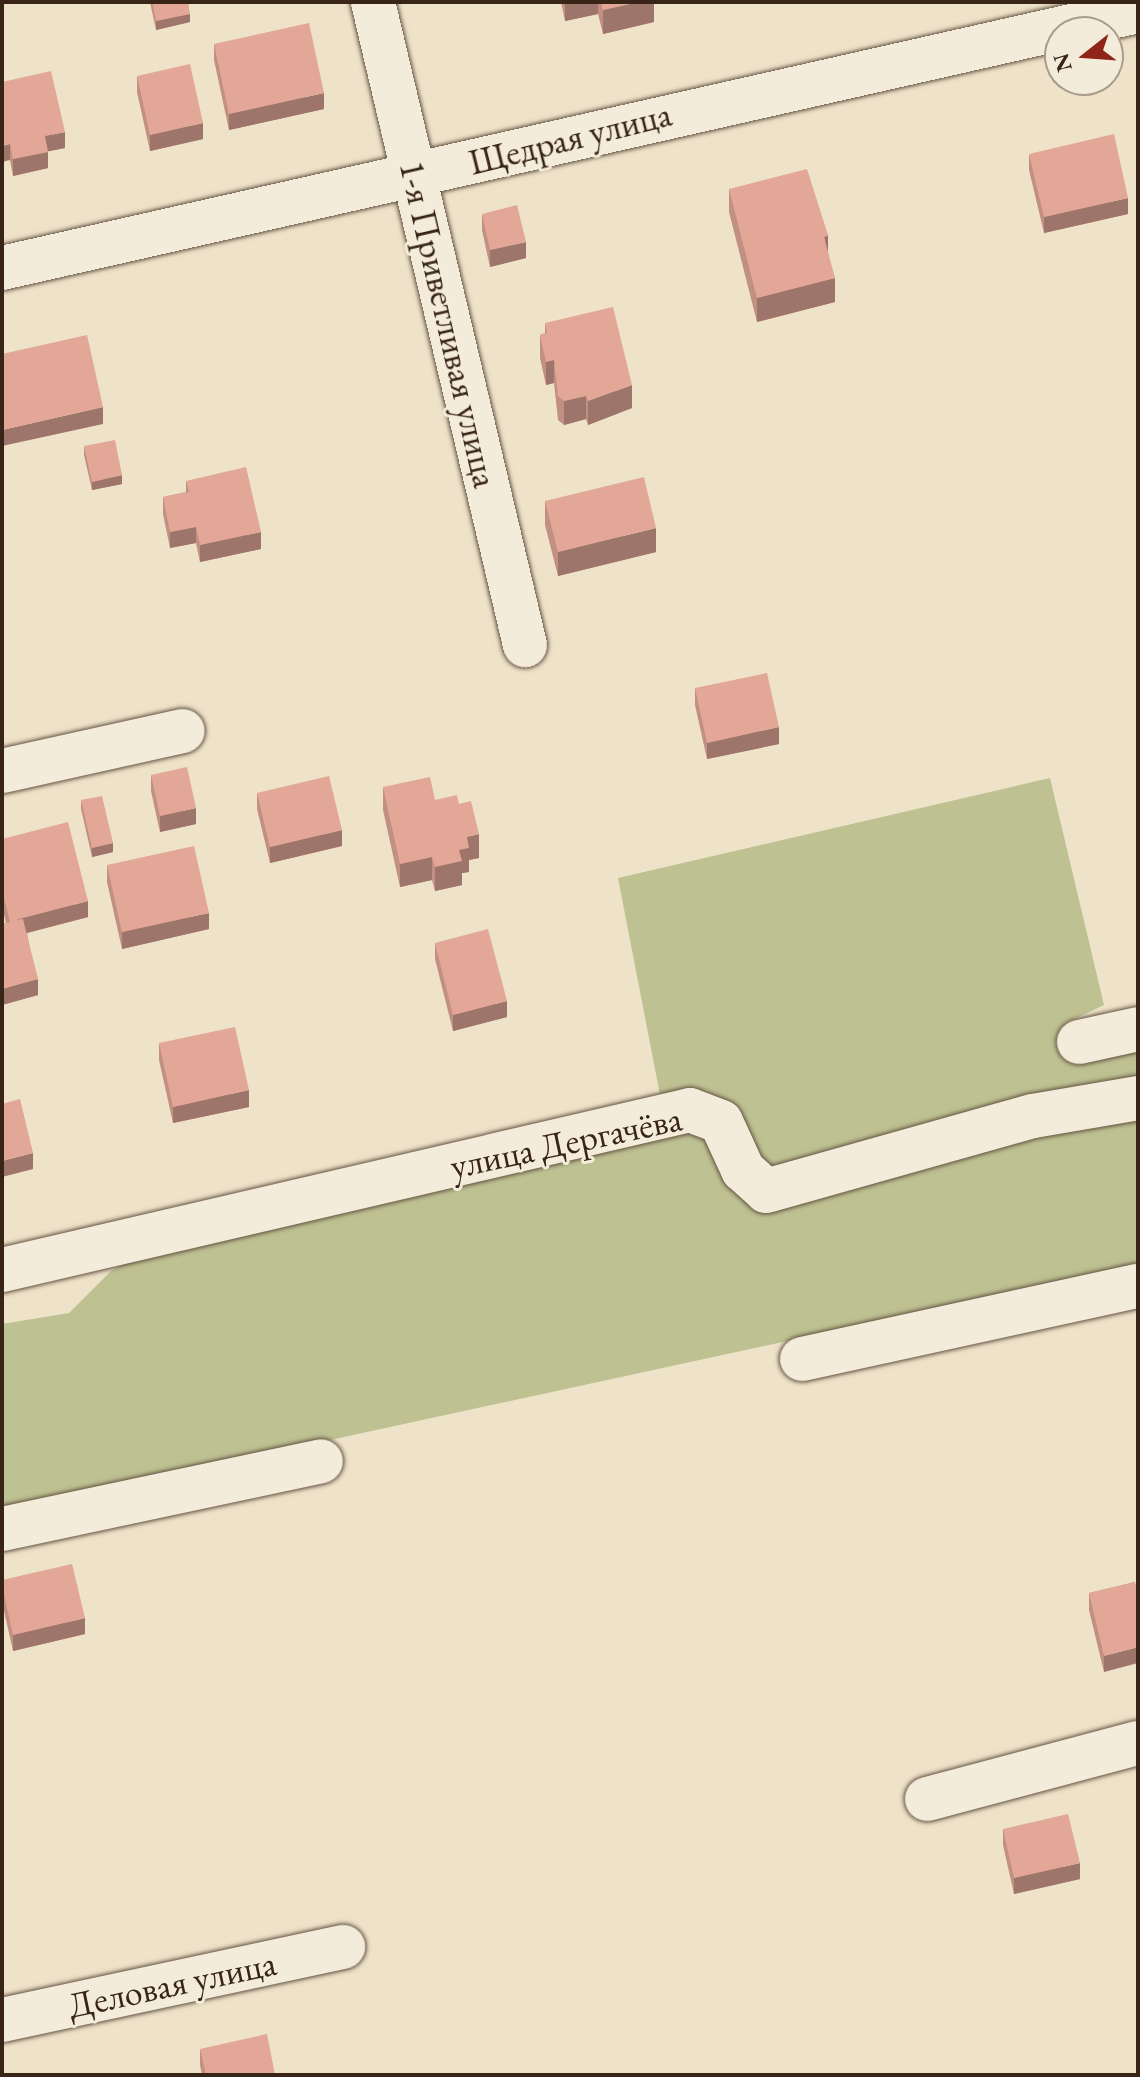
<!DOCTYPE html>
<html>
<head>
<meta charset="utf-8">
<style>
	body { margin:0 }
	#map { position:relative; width:1140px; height:2077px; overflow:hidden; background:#eee2c8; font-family:"EB Garamond",serif }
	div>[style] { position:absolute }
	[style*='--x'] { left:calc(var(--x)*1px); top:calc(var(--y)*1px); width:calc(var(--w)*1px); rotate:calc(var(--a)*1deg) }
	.green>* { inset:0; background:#bec292 }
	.roads { filter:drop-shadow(0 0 2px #665444) drop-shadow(0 0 2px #665444) }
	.minor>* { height:44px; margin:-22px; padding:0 22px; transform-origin:22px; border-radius:22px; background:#f4ecdb }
	.wall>* { inset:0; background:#c29082 }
	.shaded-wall>* { inset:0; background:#9e756a }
	.building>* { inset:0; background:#e2a797 }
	span { translate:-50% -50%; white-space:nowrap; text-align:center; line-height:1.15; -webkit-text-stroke:6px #f4ecdb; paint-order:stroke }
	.street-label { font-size:36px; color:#382518 }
	.frame { position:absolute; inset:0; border:4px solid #382518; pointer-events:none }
	.north { position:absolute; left:1044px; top:16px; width:80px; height:80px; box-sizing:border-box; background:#f4ecdb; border:2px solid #a99c8d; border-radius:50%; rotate:253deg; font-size:22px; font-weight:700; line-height:32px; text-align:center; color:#382518 }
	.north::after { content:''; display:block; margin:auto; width:28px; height:36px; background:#8f2418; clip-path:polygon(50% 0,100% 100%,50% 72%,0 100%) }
</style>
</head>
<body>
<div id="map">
	<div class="green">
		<i style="clip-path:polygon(1050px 778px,1104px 1005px,1066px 1023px,1077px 1059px,1138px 1045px,1138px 1265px,2px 1511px,2px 1324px,69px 1313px,111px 1271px,161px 1244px,667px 1131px,618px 878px)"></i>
	</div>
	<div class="roads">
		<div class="minor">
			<i style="--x:373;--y:2;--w:661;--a:76.7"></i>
			<i style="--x:2;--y:268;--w:1165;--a:-12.75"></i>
			<i style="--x:2;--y:771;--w:185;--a:-12.5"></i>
			<i style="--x:1079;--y:1042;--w:60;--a:-12.4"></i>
			<i style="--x:2;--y:1270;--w:706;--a:-13.09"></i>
			<i style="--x:690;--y:1110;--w:33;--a:21"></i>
			<i style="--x:721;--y:1122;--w:53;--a:65.4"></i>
			<i style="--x:743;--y:1170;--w:31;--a:42"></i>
			<i style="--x:766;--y:1191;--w:277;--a:-15.7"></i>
			<i style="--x:1033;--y:1116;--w:107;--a:-9.7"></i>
			<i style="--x:802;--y:1359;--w:344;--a:-12.3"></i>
			<i style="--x:2;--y:1529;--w:326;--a:-12"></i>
			<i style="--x:927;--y:1799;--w:218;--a:-14.9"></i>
			<i style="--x:2;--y:2020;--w:349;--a:-12.1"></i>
		</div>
	</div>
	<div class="wall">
		<i style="clip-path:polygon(150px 2px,188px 2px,190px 22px,156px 30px)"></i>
		<i style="clip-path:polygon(561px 2px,654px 2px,654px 22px,603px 34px,598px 14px,565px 21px)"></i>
		<i style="clip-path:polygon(214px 44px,324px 109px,229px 130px,214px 60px)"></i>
		<i style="clip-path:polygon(137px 76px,203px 139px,150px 151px,137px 92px)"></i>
		<i style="clip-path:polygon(2px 82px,65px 148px,48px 151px,48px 168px,13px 176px,10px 160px)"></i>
		<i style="clip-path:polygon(1029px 154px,1128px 214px,1044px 233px,1029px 170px)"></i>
		<i style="clip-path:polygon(729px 189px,828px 253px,835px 302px,757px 322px,729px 212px)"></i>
		<i style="clip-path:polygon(482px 214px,526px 258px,490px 267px,482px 230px)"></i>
		<i style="clip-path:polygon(545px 323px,632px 408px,588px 425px,586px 419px,564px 425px,558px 420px,554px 383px,546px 385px,540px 358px,540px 335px,545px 333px)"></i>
		<i style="clip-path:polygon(84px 446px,122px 484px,92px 490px,84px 455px)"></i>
		<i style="clip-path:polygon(186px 481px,261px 549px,200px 562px,196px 543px,170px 548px,163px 514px,163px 497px,186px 492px)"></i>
		<i style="clip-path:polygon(545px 501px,656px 552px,558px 576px,545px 525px)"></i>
		<i style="clip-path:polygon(695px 688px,779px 744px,707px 759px,695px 705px)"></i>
		<i style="clip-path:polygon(151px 775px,196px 824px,160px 832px,151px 791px)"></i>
		<i style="clip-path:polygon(383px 787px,435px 800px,459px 804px,479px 858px,469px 860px,469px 872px,462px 873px,462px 885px,435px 891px,432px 880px,400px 887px,383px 810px)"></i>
		<i style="clip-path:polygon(257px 793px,342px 846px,270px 863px,257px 809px)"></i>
		<i style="clip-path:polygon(81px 800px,113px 852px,92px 857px,81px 809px)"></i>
		<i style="clip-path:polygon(2px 839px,88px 917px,27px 933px,38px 995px,2px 1005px,2px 924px,6px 923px,2px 906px)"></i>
		<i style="clip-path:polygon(107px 865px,209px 929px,122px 949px,107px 882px)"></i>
		<i style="clip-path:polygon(435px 943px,507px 1017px,453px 1031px,435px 959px)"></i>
		<i style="clip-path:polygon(159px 1043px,249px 1107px,173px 1123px,159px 1060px)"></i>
		<i style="clip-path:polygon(2px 1580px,85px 1634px,13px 1651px,2px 1602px)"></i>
		<i style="clip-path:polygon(1135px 1582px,1104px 1672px,1089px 1610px,1089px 1593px)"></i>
		<i style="clip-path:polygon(1003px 1829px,1080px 1879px,1014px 1894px,1003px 1845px)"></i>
		<i style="clip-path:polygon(200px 2049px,275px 2075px,202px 2075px,200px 2065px)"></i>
	</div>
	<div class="shaded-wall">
		<i style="clip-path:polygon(565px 2px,598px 2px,598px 14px,565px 21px)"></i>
		<i style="clip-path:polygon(639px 2px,654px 2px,654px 22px,603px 34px,603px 10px)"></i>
		<i style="clip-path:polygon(190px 14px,190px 22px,156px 30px,156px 21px)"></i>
		<i style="clip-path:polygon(324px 93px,324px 109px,229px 130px,229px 114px)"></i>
		<i style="clip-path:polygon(203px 123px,203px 139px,150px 151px,150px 135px)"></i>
		<i style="clip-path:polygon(65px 132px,65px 148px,45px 152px,45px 136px)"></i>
		<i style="clip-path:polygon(10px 144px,10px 160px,2px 162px,2px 146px)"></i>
		<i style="clip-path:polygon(48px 152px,48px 168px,13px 176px,13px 159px)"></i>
		<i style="clip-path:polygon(1128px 198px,1128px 214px,1044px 233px,1044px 217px)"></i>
		<i style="clip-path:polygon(828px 235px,828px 259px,824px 237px)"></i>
		<i style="clip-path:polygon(526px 242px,526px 258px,490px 267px,490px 250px)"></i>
		<i style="clip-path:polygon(835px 278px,835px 302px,757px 322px,757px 298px)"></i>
		<i style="clip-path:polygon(554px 360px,554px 383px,546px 385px,546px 362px)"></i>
		<i style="clip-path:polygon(632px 385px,632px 408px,588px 425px,588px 401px)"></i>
		<i style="clip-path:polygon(586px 396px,586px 419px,564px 425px,564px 401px)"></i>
		<i style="clip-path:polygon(103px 407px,103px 424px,2px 446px,2px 430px)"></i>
		<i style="clip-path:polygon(122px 475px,122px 484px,92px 490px,92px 482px)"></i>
		<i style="clip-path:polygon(196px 527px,196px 543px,170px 548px,170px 532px)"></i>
		<i style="clip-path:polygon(656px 528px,656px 552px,558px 576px,558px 552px)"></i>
		<i style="clip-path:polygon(261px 532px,261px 549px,200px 562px,200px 545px)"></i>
		<i style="clip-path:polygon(779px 727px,779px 744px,707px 759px,707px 743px)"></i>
		<i style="clip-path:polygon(196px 808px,196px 824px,160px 832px,160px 816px)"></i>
		<i style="clip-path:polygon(342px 830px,342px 846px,270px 863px,270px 847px)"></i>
		<i style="clip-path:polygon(479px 834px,479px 858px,469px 860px,469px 872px,462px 873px,462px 885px,435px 891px,435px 867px,459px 850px,467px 837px)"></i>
		<i style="clip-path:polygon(113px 843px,113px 852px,92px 857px,92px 848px)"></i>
		<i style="clip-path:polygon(432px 857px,432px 880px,400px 887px,400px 864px)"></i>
		<i style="clip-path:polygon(88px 901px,88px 917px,15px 936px,15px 920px)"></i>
		<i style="clip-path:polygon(209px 913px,209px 929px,122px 949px,122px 932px)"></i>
		<i style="clip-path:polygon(38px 979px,38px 995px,2px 1005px,2px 989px)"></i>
		<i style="clip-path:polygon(507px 1001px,507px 1017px,453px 1031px,453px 1015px)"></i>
		<i style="clip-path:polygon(249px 1090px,249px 1107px,173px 1123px,173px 1107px)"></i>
		<i style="clip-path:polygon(33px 1153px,33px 1169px,2px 1177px,2px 1161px)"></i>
		<i style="clip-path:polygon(85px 1618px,85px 1634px,13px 1651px,13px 1635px)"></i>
		<i style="clip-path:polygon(1138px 1647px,1138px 1663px,1104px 1672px,1104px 1656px)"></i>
		<i style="clip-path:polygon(1080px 1863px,1080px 1879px,1014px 1894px,1014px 1878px)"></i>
	</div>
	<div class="building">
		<i style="clip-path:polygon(152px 2px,188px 2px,190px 14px,156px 21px)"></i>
		<i style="clip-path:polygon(601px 2px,639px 2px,603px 10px)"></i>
		<i style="clip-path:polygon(309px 23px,324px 93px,229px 114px,214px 44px)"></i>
		<i style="clip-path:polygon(190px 64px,203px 123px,150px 135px,137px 76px)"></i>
		<i style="clip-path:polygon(51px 71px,65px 132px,45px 136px,48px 152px,13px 159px,10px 144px,2px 146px,2px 82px)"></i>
		<i style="clip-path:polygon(1114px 134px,1128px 198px,1044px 217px,1029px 154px)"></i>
		<i style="clip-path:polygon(807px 169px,828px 235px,824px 237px,835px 278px,757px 298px,729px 189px)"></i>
		<i style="clip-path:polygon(517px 205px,526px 242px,490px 250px,482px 214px)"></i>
		<i style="clip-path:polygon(613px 307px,632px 385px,588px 401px,586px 396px,564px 401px,558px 396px,554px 360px,546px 362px,540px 335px,547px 333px,545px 323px)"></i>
		<i style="clip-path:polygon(87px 335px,103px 407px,2px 430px,2px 354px)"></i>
		<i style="clip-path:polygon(115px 440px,122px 475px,92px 482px,84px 446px)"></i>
		<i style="clip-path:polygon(246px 467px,261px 532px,200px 545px,196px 527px,170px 532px,163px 497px,189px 492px,186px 481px)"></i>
		<i style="clip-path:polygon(644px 477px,656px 528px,558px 552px,545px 501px)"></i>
		<i style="clip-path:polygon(767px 673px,779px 727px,707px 743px,695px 688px)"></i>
		<i style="clip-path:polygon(187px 767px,196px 808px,160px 816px,151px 775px)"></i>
		<i style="clip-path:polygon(329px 776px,342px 830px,270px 847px,257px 793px)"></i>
		<i style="clip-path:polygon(430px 777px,435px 800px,457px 795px,459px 804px,471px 801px,479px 834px,467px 837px,469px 848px,459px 850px,462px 861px,435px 867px,432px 857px,400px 864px,383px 787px)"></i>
		<i style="clip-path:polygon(102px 796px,113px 843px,92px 848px,81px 800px)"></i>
		<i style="clip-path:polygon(68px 822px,88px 901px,15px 920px,23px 919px,38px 979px,2px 989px,2px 924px,10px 922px,2px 890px,2px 839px)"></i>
		<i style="clip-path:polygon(194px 846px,209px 913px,122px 932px,107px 865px)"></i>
		<i style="clip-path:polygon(488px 929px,507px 1001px,453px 1015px,435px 943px)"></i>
		<i style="clip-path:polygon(235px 1027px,249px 1090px,173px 1107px,159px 1043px)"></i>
		<i style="clip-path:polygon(20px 1099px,33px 1153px,2px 1161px,2px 1104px)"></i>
		<i style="clip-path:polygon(72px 1564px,85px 1618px,13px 1635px,2px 1585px,2px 1580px)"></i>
		<i style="clip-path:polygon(1135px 1582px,1138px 1594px,1138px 1647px,1104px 1656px,1089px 1593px)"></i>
		<i style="clip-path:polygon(1068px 1814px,1080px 1863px,1014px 1878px,1003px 1829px)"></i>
		<i style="clip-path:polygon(267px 2034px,275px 2075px,206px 2075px,200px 2049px)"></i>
	</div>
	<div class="street-label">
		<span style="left:570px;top:138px;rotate:-14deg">Щедрая улица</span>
		<span style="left:449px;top:324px;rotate:77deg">1-я Приветливая улица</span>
		<span style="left:566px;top:1142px;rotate:-12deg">улица Дергачёва</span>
		<span style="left:172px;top:1984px;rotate:-12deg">Деловая улица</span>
	</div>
	<div class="frame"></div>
	<div class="north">N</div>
</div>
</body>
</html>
